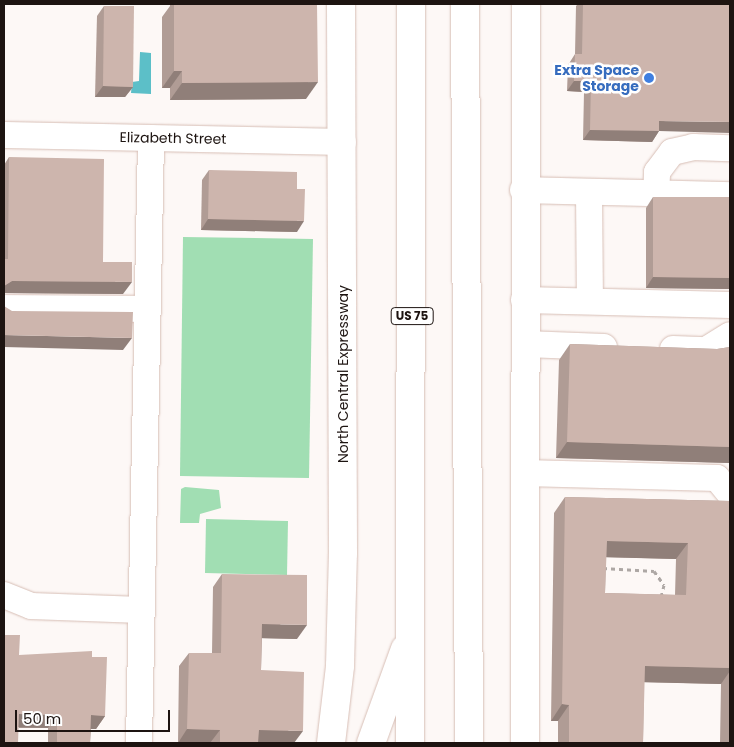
<!DOCTYPE html>
<html>
<head>
<meta charset="utf-8">
<style>
	body { margin:0 }
	#map { position:relative; width:734px; height:747px; overflow:hidden; background:#fdf8f6; font-family:Poppins,sans-serif }
	div>[style] { position:absolute }
	[style*='--x'] { left:calc(var(--x)*1px); top:calc(var(--y)*1px); width:calc(var(--w)*1px); rotate:calc(var(--a)*1deg) }
	.green>* { inset:0; background:#a1deb3 }
	.water>* { inset:0; background:#5cbfc8 }
	.path>* { height:3px; margin-top:-1.5px; transform-origin:0; background:repeating-linear-gradient(90deg,#ada7a4 0 4px,transparent 0 8px) }
	.roads { filter:drop-shadow(0 0 1px #d7beb5) drop-shadow(0 0 1px #d7beb5) }
	.minor>* { height:26px; margin:-13px; padding:0 13px; transform-origin:13px; border-radius:13px; background:#fff }
	.major>* { height:28px; margin:-14px; padding:0 14px; transform-origin:14px; border-radius:14px; background:#fff }
	.highway>* { height:28px; margin:-14px; padding:0 14px; transform-origin:14px; border-radius:14px; background:#fff }
	.wall>* { inset:0; background:#b09c95 }
	.shaded-wall>* { inset:0; background:#907f79 }
	.building>* { inset:0; background:#cdb5ad }
	.dots>* { width:14px; height:14px; translate:-50% -50%; box-sizing:border-box; border:2px solid #fff; border-radius:50% }
	span { translate:-50% -50%; white-space:nowrap; text-align:center; line-height:1.15; -webkit-text-stroke:5px #fff; paint-order:stroke }
	.shield-label span { padding:1px 4px; background:#fff; border:1px solid; border-radius:4px; -webkit-text-stroke-width:0 }
	.shield-label { font-size:12px; color:#1d1411; font-weight:700 }
	.shop-label { font-size:14px; color:#366cbe; font-weight:700 }
	.right { translate:-100% -50%; text-align:right }
	.street-label { font-size:14px; color:#1d1411 }
	.frame { position:absolute; inset:0; border:5px solid #1d1411; pointer-events:none }
	.scale { position:absolute; left:15px; top:710px; width:155px; height:22px; box-sizing:border-box; border:2px solid #1d1411; border-top:0; padding-left:6px; font-size:15px; line-height:18px; white-space:nowrap; color:#1d1411; -webkit-text-stroke:4px #fff; paint-order:stroke }
</style>
</head>
<body>
<div id="map">
	<div class="green">
		<i style="clip-path:polygon(183px 237px,313px 239px,309px 478px,180px 476px)"></i>
		<i style="clip-path:polygon(185px 487px,219px 490px,221px 508px,200px 514px,199px 523px,180px 523px,181px 489px)"></i>
		<i style="clip-path:polygon(206px 519px,288px 521px,287px 575px,205px 573px)"></i>
	</div>
	<div class="water">
		<i style="clip-path:polygon(140px 52px,151px 53px,151px 94px,131px 93px,132px 82px,139px 81px)"></i>
	</div>
	<div class="path">
		<i style="--x:603;--y:568;--w:51;--a:3.4"></i>
		<i style="--x:654;--y:571;--w:17;--a:54"></i>
		<i style="--x:664;--y:585;--w:12;--a:104"></i>
	</div>
	<div class="roads">
		<div class="minor">
			<i style="--x:4;--y:135;--w:339;--a:1.2"></i>
			<i style="--x:523;--y:190;--w:207;--a:1.4"></i>
			<i style="--x:589;--y:192;--w:109;--a:89.5"></i>
			<i style="--x:656;--y:194;--w:22;--a:-87"></i>
			<i style="--x:657;--y:172;--w:25;--a:-53"></i>
			<i style="--x:672;--y:152;--w:22;--a:-13"></i>
			<i style="--x:693;--y:147;--w:37;--a:2"></i>
			<i style="--x:524;--y:300;--w:206;--a:1.4"></i>
			<i style="--x:4;--y:308;--w:143;--a:0.4"></i>
			<i style="--x:525;--y:344;--w:79;--a:2.2"></i>
			<i style="--x:673;--y:349;--w:33;--a:2"></i>
			<i style="--x:706;--y:350;--w:28;--a:-32"></i>
			<i style="--x:524;--y:473;--w:193;--a:1.5"></i>
			<i style="--x:717;--y:478;--w:21;--a:51"></i>
			<i style="--x:4;--y:595;--w:29;--a:22"></i>
			<i style="--x:31;--y:606;--w:110;--a:2.1"></i>
			<i style="--x:139;--y:743;--w:605;--a:-88.86"></i>
		</div>
		<div class="major">
			<i style="--x:331;--y:743;--w:78;--a:-83.3"></i>
			<i style="--x:340;--y:666;--w:113;--a:-88.5"></i>
			<i style="--x:343;--y:553;--w:549;--a:-90.21"></i>
			<i style="--x:525;--y:743;--w:739;--a:-89.92"></i>
		</div>
		<div class="highway">
			<i style="--x:465;--y:4;--w:739;--a:89.69"></i>
			<i style="--x:371;--y:743;--w:100;--a:-70.1"></i>
			<i style="--x:410;--y:743;--w:739;--a:-89.92"></i>
		</div>
	</div>
	<div class="wall">
		<i style="clip-path:polygon(170px 4px,317px 4px,306px 99px,170px 100px,170px 88px,162px 88px,162px 17px,170px 6px)"></i>
		<i style="clip-path:polygon(578px 4px,730px 4px,659px 131px,652px 142px,583px 140px,584px 92px,567px 91px,568px 65px,575px 54px,576px 6px)"></i>
		<i style="clip-path:polygon(104px 6px,133px 87px,125px 97px,95px 97px,97px 16px)"></i>
		<i style="clip-path:polygon(9px 157px,103px 262px,123px 294px,4px 293px,4px 165px)"></i>
		<i style="clip-path:polygon(209px 170px,297px 189px,297px 232px,201px 230px,202px 180px)"></i>
		<i style="clip-path:polygon(653px 197px,730px 197px,730px 289px,646px 288px,646px 208px)"></i>
		<i style="clip-path:polygon(570px 344px,717px 349px,730px 347px,730px 463px,556px 458px,559px 360px)"></i>
		<i style="clip-path:polygon(evenodd,565px 497px,730px 501px,730px 743px,720px 743px,721px 684px,644px 682px,643px 743px,558px 743px,558px 721px,551px 721px,554px 513px,565px 497px,606px 557px,676px 559px,675px 595px,605px 593px,606px 557px)"></i>
		<i style="clip-path:polygon(222px 574px,297px 639px,262px 638px,261px 670px,294px 743px,178px 743px,179px 666px,189px 653px,212px 653px,213px 587px)"></i>
		<i style="clip-path:polygon(19px 655px,92px 657px,105px 716px,96px 729px,91px 729px,90px 743px,48px 743px,48px 728px,19px 728px)"></i>
	</div>
	<div class="shaded-wall">
		<i style="clip-path:polygon(174px 71px,182px 71px,170px 88px,162px 88px)"></i>
		<i style="clip-path:polygon(574px 81px,591px 81px,584px 92px,567px 91px)"></i>
		<i style="clip-path:polygon(318px 82px,306px 99px,170px 100px,182px 83px)"></i>
		<i style="clip-path:polygon(103px 86px,133px 87px,125px 97px,95px 97px)"></i>
		<i style="clip-path:polygon(659px 121px,730px 122px,730px 133px,659px 131px,652px 142px,583px 140px,590px 130px)"></i>
		<i style="clip-path:polygon(208px 219px,304px 221px,297px 232px,201px 230px)"></i>
		<i style="clip-path:polygon(653px 277px,730px 278px,730px 289px,646px 288px)"></i>
		<i style="clip-path:polygon(12px 281px,132px 282px,123px 294px,4px 293px,4px 286px)"></i>
		<i style="clip-path:polygon(4px 335px,132px 338px,123px 350px,4px 347px)"></i>
		<i style="clip-path:polygon(567px 442px,730px 447px,730px 463px,556px 458px)"></i>
		<i style="clip-path:polygon(607px 541px,688px 543px,676px 559px,596px 557px)"></i>
		<i style="clip-path:polygon(262px 624px,307px 625px,297px 639px,253px 638px)"></i>
		<i style="clip-path:polygon(645px 666px,730px 668px,730px 671px,721px 684px,634px 682px)"></i>
		<i style="clip-path:polygon(562px 704px,569px 705px,558px 721px,551px 721px)"></i>
		<i style="clip-path:polygon(19px 714px,57px 715px,48px 728px,10px 727px)"></i>
		<i style="clip-path:polygon(91px 715px,105px 716px,96px 729px,82px 729px)"></i>
		<i style="clip-path:polygon(187px 729px,220px 730px,210px 743px,178px 743px)"></i>
		<i style="clip-path:polygon(259px 730px,303px 731px,294px 743px,249px 743px)"></i>
	</div>
	<div class="building">
		<i style="clip-path:polygon(174px 4px,317px 4px,318px 82px,182px 83px,182px 71px,174px 71px)"></i>
		<i style="clip-path:polygon(583px 4px,730px 4px,730px 122px,659px 121px,659px 131px,590px 130px,591px 81px,574px 81px,575px 54px,582px 54px)"></i>
		<i style="clip-path:polygon(104px 6px,134px 6px,133px 87px,103px 86px)"></i>
		<i style="clip-path:polygon(9px 157px,104px 159px,103px 262px,132px 262px,132px 282px,12px 281px,4px 286px,4px 259px,8px 259px)"></i>
		<i style="clip-path:polygon(209px 170px,297px 172px,297px 189px,305px 189px,304px 221px,208px 219px)"></i>
		<i style="clip-path:polygon(653px 197px,730px 197px,730px 278px,653px 277px)"></i>
		<i style="clip-path:polygon(4px 306px,12px 311px,133px 312px,132px 338px,4px 335px)"></i>
		<i style="clip-path:polygon(570px 344px,717px 349px,730px 347px,730px 447px,567px 442px)"></i>
		<i style="clip-path:polygon(evenodd,565px 497px,730px 501px,730px 668px,645px 666px,643px 743px,569px 743px,569px 705px,562px 704px,565px 497px,607px 541px,688px 543px,686px 595px,605px 593px,607px 541px)"></i>
		<i style="clip-path:polygon(222px 574px,307px 575px,307px 625px,262px 624px,261px 670px,304px 672px,303px 731px,259px 730px,258px 743px,220px 743px,220px 730px,187px 729px,189px 653px,221px 653px)"></i>
		<i style="clip-path:polygon(4px 635px,20px 635px,19px 655px,92px 651px,92px 657px,107px 657px,105px 716px,91px 715px,90px 743px,57px 743px,57px 715px,19px 714px,18px 743px,4px 743px)"></i>
	</div>
	<div class="dots">
		<i style="left:649px;top:78px;background:#3f7fe0"></i>
	</div>
	<div class="shield-label">
		<span style="left:412px;top:316px">US 75</span>
	</div>
	<div class="shop-label">
		<span class="right" style="left:639px;top:78px">Extra Space<br>Storage</span>
	</div>
	<div class="street-label">
		<span style="left:173px;top:138px;rotate:1deg">Elizabeth Street</span>
		<span style="left:343px;top:374px;rotate:-90deg">North Central Expressway</span>
	</div>
	<div class="frame"></div>
	<div class="scale">50 m</div>
</div>
</body>
</html>
